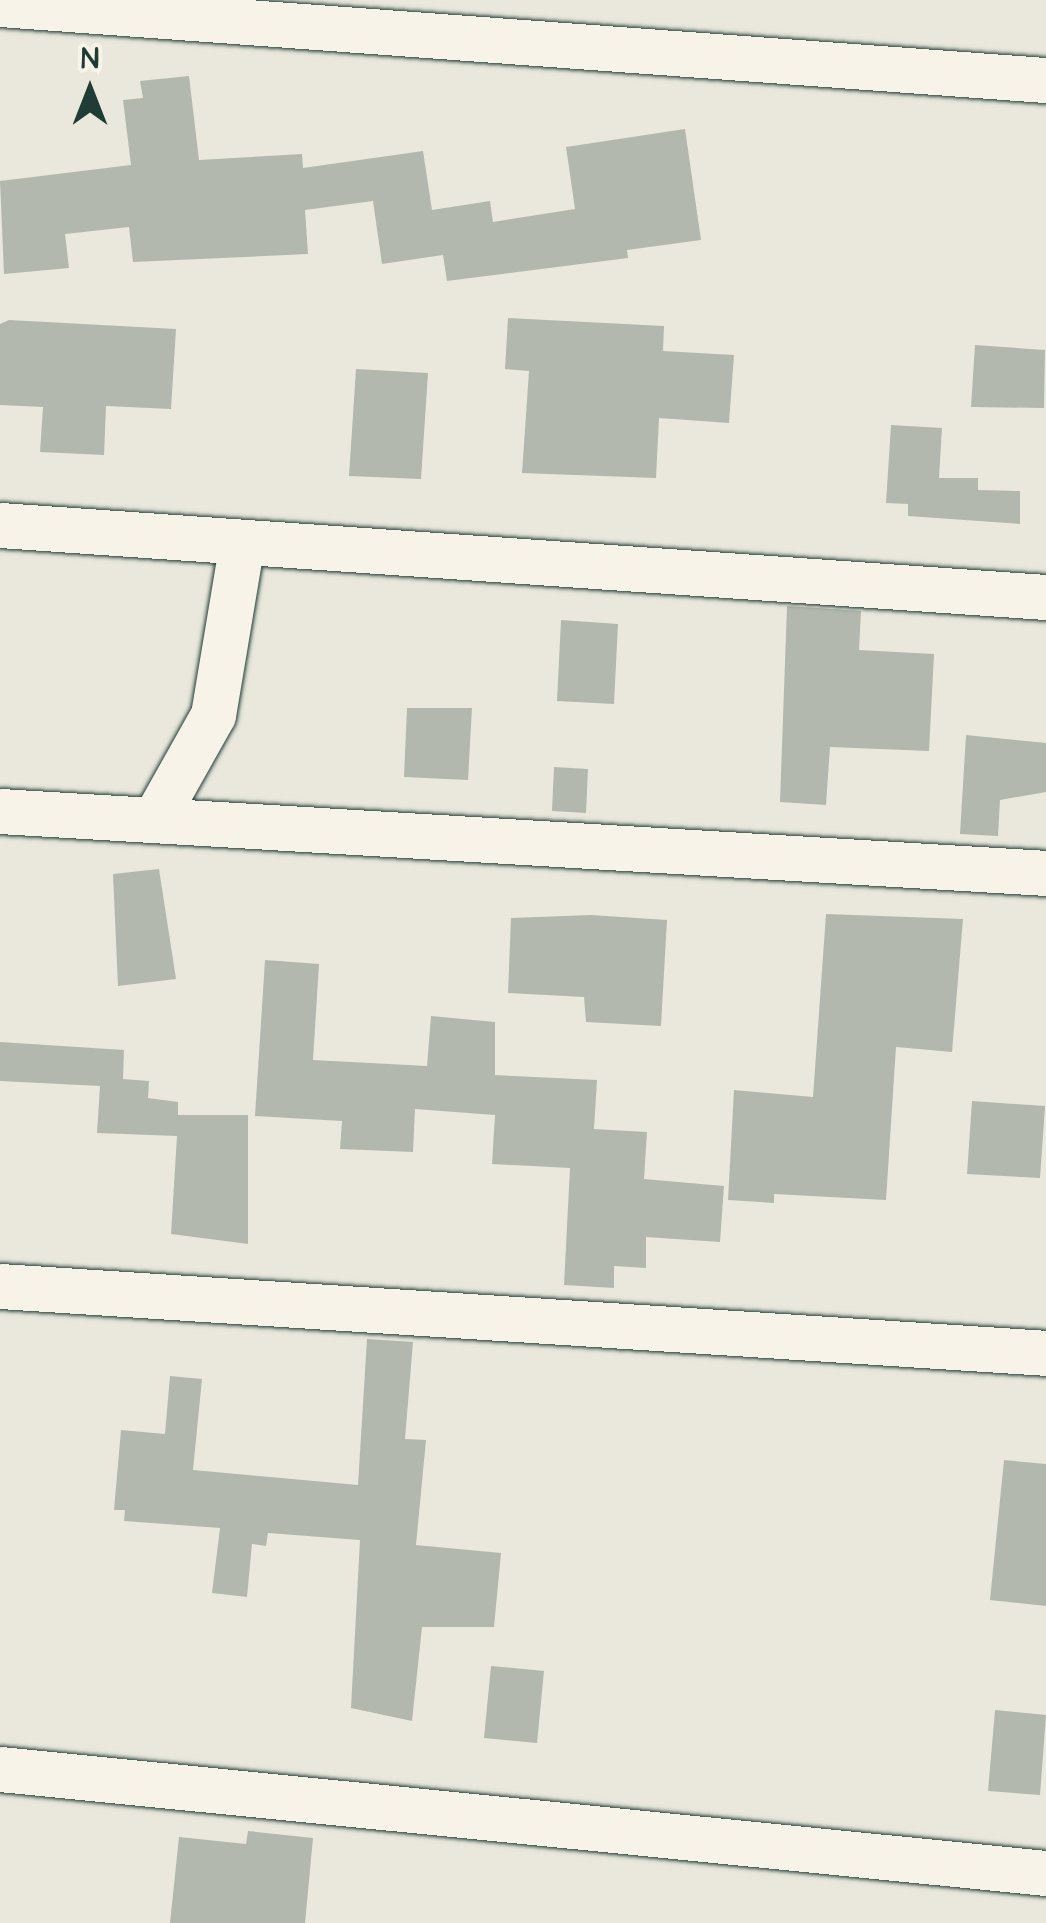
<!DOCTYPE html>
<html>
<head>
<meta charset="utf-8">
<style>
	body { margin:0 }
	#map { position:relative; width:1046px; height:1923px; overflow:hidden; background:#eae8dd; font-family:"Architects Daughter",sans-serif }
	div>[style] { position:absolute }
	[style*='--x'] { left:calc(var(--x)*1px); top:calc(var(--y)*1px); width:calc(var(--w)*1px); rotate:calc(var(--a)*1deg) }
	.building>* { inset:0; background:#b2b8ae }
	.roads { filter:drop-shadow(0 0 2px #1f3d34) drop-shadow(0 0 2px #1f3d34) }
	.street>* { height:45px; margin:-22.5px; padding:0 22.5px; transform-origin:22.5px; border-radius:22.5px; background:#f7f3e8 }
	span { translate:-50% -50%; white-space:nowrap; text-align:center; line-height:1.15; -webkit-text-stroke:8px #f7f3e8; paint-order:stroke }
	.north { position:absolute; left:40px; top:40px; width:100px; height:100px; -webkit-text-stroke:8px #f7f3e8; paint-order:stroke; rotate:0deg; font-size:28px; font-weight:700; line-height:40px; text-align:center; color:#1f3d34 }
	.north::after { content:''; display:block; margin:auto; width:35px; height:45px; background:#1f3d34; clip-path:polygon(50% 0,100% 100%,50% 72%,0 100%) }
</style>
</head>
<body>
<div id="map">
	<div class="building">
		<i style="clip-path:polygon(189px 76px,199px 160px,302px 154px,303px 168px,423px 151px,432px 210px,490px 201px,493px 222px,575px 209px,566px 147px,685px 129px,701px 240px,627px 250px,628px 258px,447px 281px,443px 255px,382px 264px,373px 201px,305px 210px,308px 254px,133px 262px,129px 227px,65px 234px,69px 268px,4px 274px,0 181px,131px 165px,123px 100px,143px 98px,140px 81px)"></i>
		<i style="clip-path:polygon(508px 318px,664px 326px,663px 351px,734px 355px,729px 423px,659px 418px,656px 478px,522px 473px,529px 371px,505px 369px)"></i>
		<i style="clip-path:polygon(9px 320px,176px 329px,171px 409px,106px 406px,104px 455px,40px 452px,43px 407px,0 405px,0 324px)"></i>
		<i style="clip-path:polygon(975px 345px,1045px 350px,1044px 408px,971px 407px)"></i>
		<i style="clip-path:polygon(356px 369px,428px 373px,421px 479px,349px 476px)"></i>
		<i style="clip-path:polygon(891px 425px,942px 428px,939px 478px,978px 478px,978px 490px,1020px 491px,1020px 524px,908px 516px,908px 504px,886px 503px)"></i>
		<i style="clip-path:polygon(787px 606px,861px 611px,859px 650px,934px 654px,929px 751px,830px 747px,826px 805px,780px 802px)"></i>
		<i style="clip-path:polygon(561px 620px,618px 624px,614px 704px,557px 701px)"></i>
		<i style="clip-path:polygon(407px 708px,472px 708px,468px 780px,404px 777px)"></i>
		<i style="clip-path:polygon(966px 735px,1046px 743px,1046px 792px,1000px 800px,998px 836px,960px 834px)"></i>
		<i style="clip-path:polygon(554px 767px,588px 769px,586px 813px,552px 811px)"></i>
		<i style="clip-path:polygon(159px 869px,176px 979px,118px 986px,113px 874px)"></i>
		<i style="clip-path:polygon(826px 914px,963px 919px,952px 1052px,896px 1047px,886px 1200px,774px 1194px,774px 1203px,728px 1200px,734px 1090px,813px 1097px)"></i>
		<i style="clip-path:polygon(591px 915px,667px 920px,661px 1026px,586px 1022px,584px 997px,508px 993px,511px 918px)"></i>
		<i style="clip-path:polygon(265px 960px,319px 964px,313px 1060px,427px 1066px,431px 1016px,495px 1022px,495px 1075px,597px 1080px,594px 1129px,647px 1132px,644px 1179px,724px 1186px,720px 1242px,646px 1237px,646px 1268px,614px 1266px,614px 1288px,564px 1285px,570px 1168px,492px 1164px,495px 1115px,415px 1109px,413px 1152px,340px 1149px,342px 1121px,255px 1116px)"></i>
		<i style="clip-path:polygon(0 1042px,124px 1050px,123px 1079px,149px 1081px,148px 1098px,178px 1102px,178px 1115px,248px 1115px,248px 1244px,171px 1234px,177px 1136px,97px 1133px,100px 1086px,0 1081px)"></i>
		<i style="clip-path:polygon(972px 1101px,1045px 1106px,1040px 1178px,967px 1174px)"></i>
		<i style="clip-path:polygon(367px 1339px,413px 1342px,405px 1439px,426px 1440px,416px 1545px,501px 1553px,494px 1627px,422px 1627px,412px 1721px,351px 1708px,360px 1540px,268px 1533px,266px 1546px,252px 1544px,247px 1597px,212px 1593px,220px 1528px,124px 1521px,125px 1510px,114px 1510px,121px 1430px,165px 1434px,170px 1376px,202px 1379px,193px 1470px,358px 1485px)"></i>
		<i style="clip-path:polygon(1004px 1460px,1046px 1464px,1046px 1606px,990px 1600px)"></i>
		<i style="clip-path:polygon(491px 1666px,544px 1671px,537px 1743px,484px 1738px)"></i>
		<i style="clip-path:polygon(995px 1710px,1046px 1715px,1040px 1795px,988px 1791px)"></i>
		<i style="clip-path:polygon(248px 1831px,313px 1838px,305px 1923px,170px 1923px,179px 1837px,246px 1844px)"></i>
	</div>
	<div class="roads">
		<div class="street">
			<i style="--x:0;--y:4;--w:1049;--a:4.16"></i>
			<i style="--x:0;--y:525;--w:1048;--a:3.94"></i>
			<i style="--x:0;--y:811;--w:1048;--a:3.39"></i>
			<i style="--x:154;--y:820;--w:120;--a:-60.7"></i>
			<i style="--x:213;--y:715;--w:175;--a:-80.5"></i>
			<i style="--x:0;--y:1286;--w:1048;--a:3.66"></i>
			<i style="--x:0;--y:1769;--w:1051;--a:5.68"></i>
		</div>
	</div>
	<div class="north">N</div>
</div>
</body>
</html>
